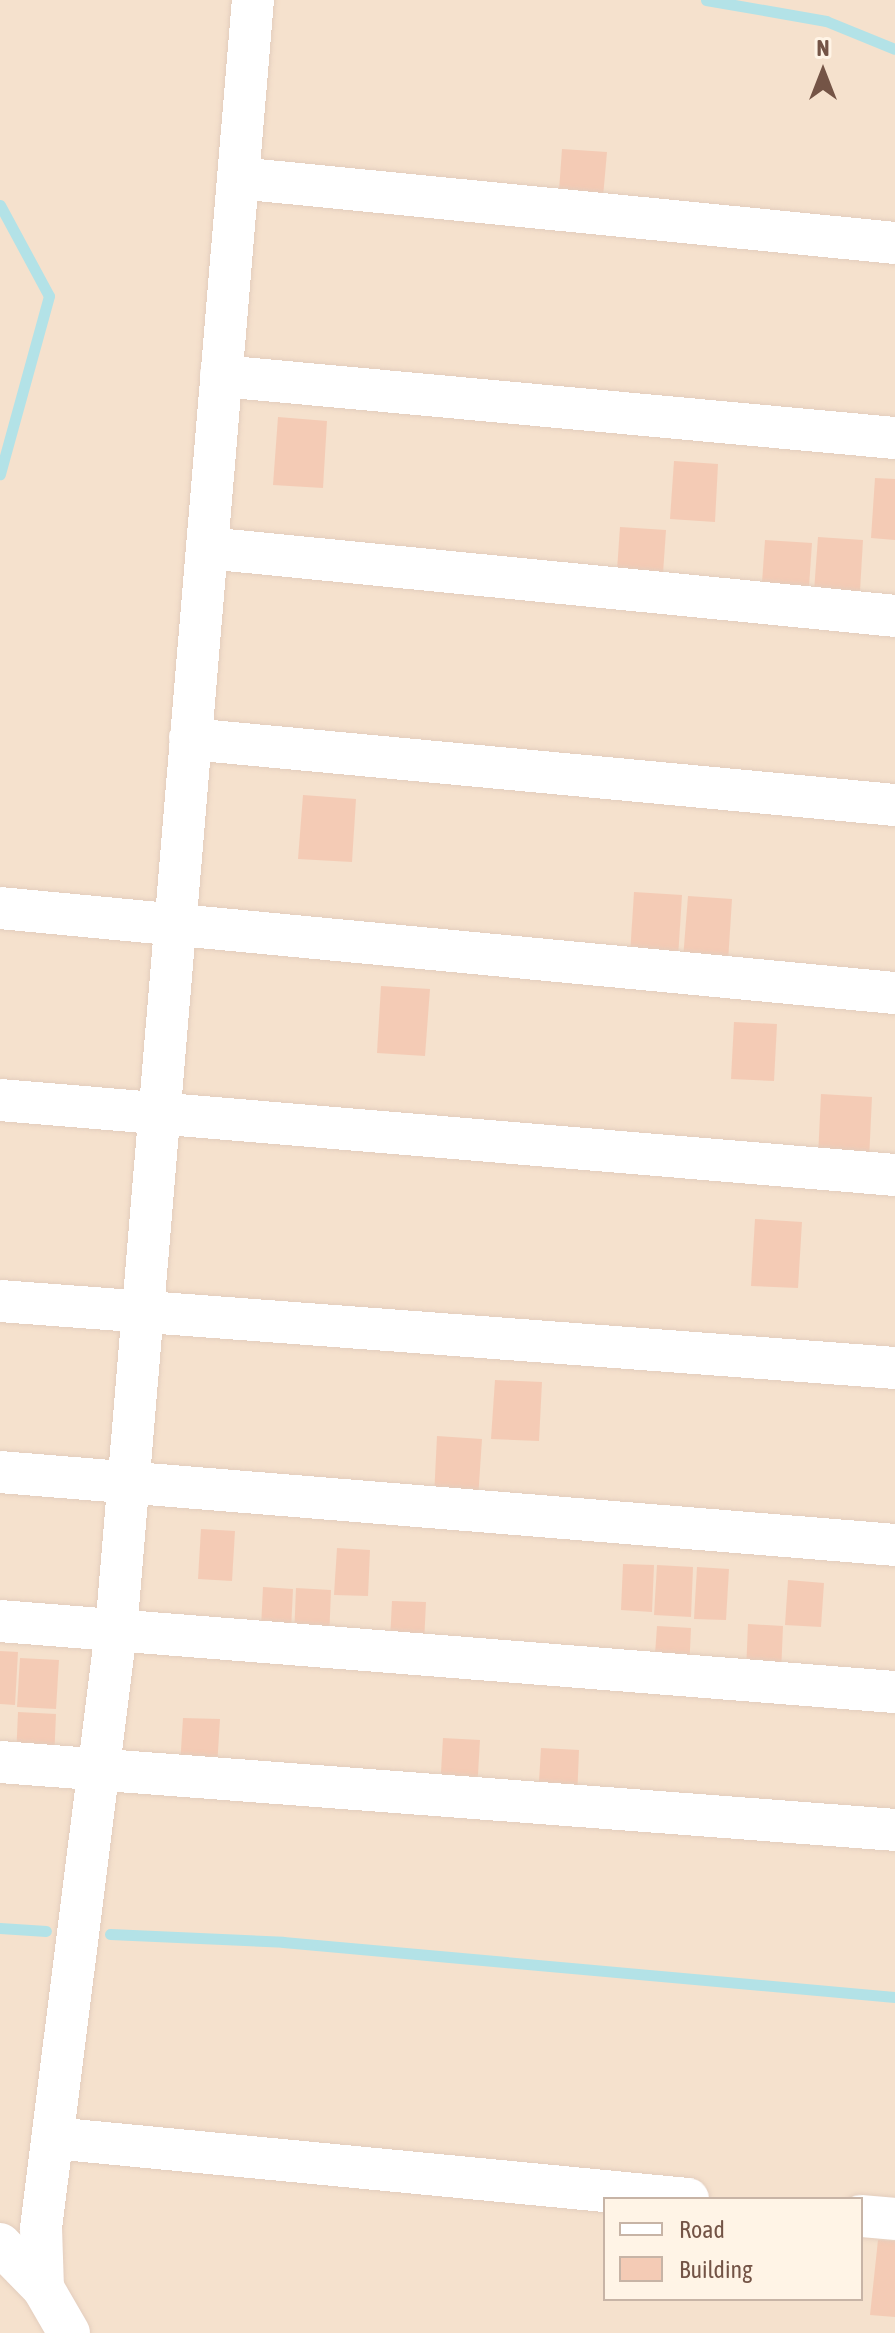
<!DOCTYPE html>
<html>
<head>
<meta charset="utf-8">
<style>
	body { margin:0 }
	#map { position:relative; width:895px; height:2333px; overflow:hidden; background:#fdf0df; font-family:"Asap Condensed",sans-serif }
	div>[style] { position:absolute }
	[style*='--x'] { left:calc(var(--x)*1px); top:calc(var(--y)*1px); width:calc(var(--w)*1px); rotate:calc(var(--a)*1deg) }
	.residential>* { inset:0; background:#f5e1cd }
	.stream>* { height:11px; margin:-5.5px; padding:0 5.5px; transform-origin:5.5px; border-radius:5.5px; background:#b3e2e7 }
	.building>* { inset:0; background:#f4cbb5 }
	.roads { filter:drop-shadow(0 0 2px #e3cdbd) drop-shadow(0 0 2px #e3cdbd) }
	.minor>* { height:42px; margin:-21px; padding:0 21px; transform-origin:21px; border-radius:21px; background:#fff }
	span { translate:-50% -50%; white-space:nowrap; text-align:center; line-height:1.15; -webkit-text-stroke:8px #fff4e6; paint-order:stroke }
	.legend { position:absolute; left:603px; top:2197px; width:260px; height:104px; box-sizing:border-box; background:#fff4e6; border:2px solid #c7b4a6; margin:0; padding:10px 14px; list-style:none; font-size:24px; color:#745446 }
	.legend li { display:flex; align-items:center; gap:16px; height:40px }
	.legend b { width:40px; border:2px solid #c7b4a6 }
	.north { position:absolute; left:783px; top:32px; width:80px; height:80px; -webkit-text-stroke:6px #fff4e6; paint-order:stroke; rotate:0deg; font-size:22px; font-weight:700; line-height:32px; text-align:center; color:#745446 }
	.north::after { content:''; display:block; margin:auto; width:28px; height:36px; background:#745446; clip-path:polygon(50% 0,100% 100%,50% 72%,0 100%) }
</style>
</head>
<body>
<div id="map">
	<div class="residential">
		<i style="clip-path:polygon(evenodd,0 0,895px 0,895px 2333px,0 2333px,0 0,605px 2199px,861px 2199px,861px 2299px,605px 2299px,605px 2199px)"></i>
	</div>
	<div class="stream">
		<i style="--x:706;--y:0;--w:122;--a:9.9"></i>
		<i style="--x:826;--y:21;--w:74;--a:22.1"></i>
		<i style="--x:0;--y:205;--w:103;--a:61.7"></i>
		<i style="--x:49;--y:296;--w:185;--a:105.4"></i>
		<i style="--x:0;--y:1928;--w:46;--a:3.7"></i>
		<i style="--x:110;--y:1934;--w:173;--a:2.6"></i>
		<i style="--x:283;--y:1942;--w:614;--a:5.14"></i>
	</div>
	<div class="building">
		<i style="clip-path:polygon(562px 149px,607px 152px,602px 208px,558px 205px)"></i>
		<i style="clip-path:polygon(278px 417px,327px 421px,323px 488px,273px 485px)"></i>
		<i style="clip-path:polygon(674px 461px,718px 464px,715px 522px,670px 519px)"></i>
		<i style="clip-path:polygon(875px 478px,895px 479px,895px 540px,871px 538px)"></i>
		<i style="clip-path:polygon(620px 527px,666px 530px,662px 588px,616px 585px)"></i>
		<i style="clip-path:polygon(818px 537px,863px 540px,859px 608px,813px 605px)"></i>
		<i style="clip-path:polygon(765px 540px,812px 543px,808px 601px,761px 597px)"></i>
		<i style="clip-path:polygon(303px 795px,356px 799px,352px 862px,298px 859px)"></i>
		<i style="clip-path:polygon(634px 892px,682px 895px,678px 958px,630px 955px)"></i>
		<i style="clip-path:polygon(688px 896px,732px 899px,728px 962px,683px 959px)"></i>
		<i style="clip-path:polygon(381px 986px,430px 989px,425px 1056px,377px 1053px)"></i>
		<i style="clip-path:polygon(734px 1022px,777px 1024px,774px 1081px,731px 1079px)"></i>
		<i style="clip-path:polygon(821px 1094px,872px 1097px,869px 1160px,818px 1157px)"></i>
		<i style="clip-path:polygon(755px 1219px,802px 1222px,798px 1288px,751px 1286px)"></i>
		<i style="clip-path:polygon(495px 1380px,542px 1382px,539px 1441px,491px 1439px)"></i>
		<i style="clip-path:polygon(437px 1436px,482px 1439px,478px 1499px,434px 1497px)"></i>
		<i style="clip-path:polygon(201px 1529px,235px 1531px,232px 1581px,198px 1579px)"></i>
		<i style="clip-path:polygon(337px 1548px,370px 1550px,368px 1596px,334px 1595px)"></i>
		<i style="clip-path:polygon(623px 1564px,654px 1565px,652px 1612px,621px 1610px)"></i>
		<i style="clip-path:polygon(657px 1565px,693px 1567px,691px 1617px,654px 1615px)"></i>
		<i style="clip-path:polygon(697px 1567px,729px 1569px,726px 1620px,694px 1619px)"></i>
		<i style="clip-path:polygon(788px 1580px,824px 1583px,821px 1627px,785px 1625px)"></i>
		<i style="clip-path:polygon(263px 1587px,293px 1589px,291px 1630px,261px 1628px)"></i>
		<i style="clip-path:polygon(296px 1588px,331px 1590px,329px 1640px,294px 1638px)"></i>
		<i style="clip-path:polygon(392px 1601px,426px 1602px,424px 1643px,390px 1641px)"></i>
		<i style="clip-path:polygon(748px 1624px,783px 1626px,781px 1674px,746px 1672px)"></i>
		<i style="clip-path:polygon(657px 1626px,691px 1628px,689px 1671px,654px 1669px)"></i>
		<i style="clip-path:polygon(0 1651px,18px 1652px,15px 1705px,0 1704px)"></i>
		<i style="clip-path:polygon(20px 1658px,59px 1660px,56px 1709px,17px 1707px)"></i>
		<i style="clip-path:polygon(18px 1712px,56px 1714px,54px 1760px,16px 1758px)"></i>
		<i style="clip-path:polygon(183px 1718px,220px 1719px,217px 1767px,180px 1766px)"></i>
		<i style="clip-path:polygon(443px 1738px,480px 1740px,477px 1791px,440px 1789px)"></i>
		<i style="clip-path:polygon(541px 1748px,579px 1750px,577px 1800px,538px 1798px)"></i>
		<i style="clip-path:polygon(878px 2240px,895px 2241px,895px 2317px,870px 2315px)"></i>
	</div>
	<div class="roads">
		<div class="minor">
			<i style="--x:238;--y:178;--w:660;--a:5.65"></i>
			<i style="--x:221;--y:376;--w:677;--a:5.26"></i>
			<i style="--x:207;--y:548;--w:691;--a:5.64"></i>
			<i style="--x:190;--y:739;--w:708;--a:5.35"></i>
			<i style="--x:0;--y:908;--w:899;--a:5.43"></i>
			<i style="--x:0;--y:1100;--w:898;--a:4.79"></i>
			<i style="--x:0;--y:1301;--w:898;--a:4.28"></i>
			<i style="--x:0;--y:1472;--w:898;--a:4.66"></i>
			<i style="--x:0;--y:1621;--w:898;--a:4.54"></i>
			<i style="--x:0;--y:1762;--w:898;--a:4.34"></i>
			<i style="--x:53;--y:2138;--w:638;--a:5.49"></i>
			<i style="--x:861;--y:2216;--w:34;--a:5"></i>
			<i style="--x:0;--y:2244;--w:62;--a:45.7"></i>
			<i style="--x:69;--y:2333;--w:52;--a:-120"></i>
			<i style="--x:43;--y:2288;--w:60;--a:-91.9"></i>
			<i style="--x:41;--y:2228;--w:602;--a:-82.84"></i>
			<i style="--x:116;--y:1631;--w:1637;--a:-85.2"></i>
		</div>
	</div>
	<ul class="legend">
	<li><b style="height:10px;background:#fff"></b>Road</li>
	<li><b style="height:22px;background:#f4cbb5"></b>Building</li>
	</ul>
	<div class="north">N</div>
</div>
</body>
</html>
